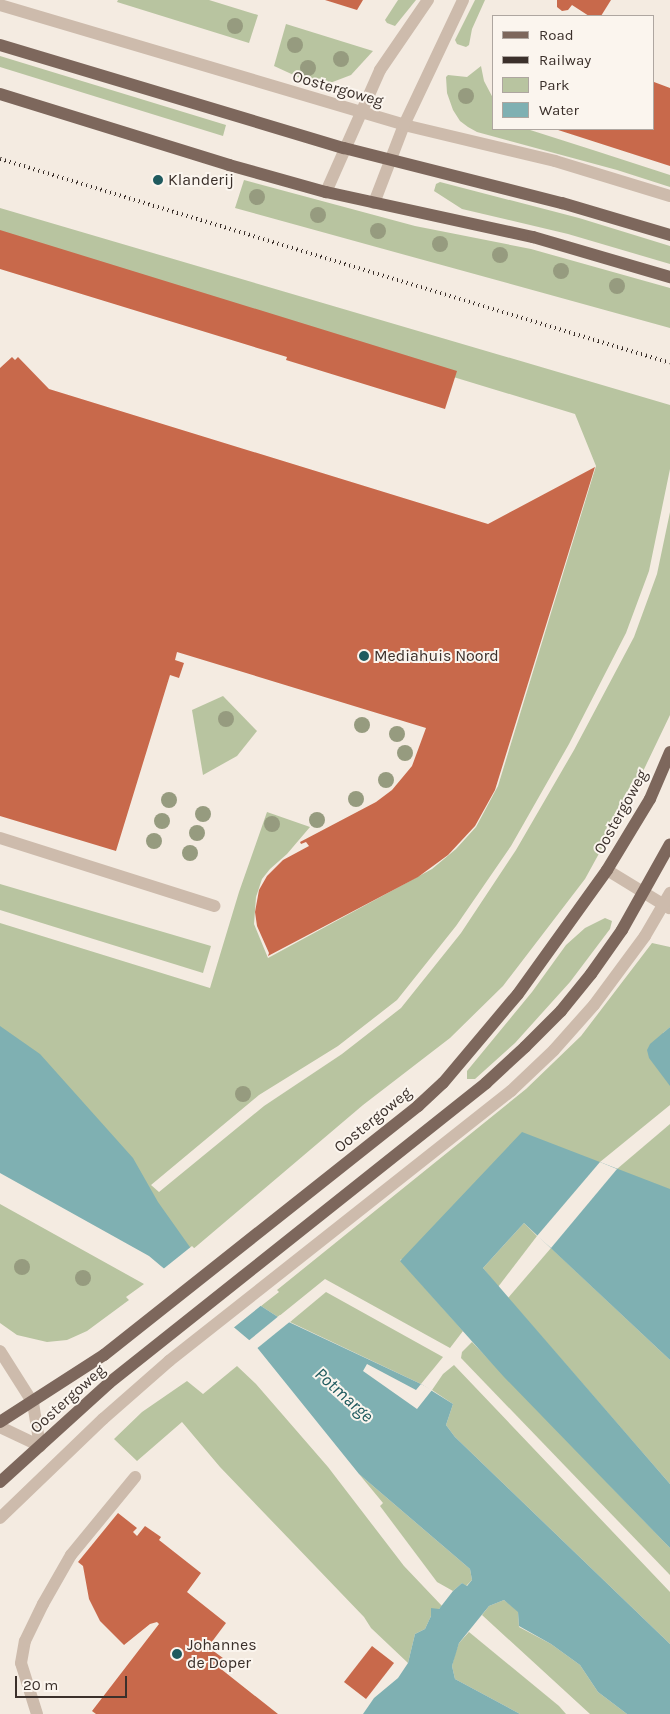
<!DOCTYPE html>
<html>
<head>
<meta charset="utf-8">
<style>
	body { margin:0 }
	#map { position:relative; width:670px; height:1714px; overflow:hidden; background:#f4ebe1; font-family:Karla,sans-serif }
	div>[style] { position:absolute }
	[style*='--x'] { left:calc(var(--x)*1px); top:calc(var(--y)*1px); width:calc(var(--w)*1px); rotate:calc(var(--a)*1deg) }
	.green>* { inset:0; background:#b8c4a0 }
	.water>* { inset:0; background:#7fb0b2 }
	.pier>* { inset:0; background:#f4ebe1 }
	.building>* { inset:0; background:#c8694b }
	.minor>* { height:12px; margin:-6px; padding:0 6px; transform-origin:6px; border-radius:6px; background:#cdbbac }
	.major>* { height:12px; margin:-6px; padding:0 6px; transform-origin:6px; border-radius:6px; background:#7d675c }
	.rail>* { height:4px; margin-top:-2px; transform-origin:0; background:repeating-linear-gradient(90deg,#3b302b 0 1px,transparent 0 5px) }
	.trees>* { width:16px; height:16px; margin:-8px; border-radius:50%; background:#969b7f }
	.dots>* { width:14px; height:14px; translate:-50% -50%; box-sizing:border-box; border:2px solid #fbf5ee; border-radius:50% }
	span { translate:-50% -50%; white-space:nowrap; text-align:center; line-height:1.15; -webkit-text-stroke:4px #fbf5ee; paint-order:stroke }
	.street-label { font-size:16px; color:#3b302b }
	.poi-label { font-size:16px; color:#3b302b }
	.left { translate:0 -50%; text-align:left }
	.water-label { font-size:18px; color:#1f5a5e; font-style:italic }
	.legend { position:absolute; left:492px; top:15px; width:162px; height:115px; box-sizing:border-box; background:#fbf5ee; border:1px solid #aea6a0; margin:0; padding:6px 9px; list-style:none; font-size:15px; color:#3b302b }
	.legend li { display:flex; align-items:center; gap:10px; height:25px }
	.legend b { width:25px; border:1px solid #aea6a0 }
	.scale { position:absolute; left:15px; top:1676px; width:112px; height:22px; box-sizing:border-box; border:2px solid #3b302b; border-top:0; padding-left:6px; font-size:15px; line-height:18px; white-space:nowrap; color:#3b302b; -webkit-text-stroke:4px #fbf5ee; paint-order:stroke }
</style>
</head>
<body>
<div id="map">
	<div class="green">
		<i style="clip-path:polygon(118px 0,209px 0,258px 15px,249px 43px,117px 2px)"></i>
		<i style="clip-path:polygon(398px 0,416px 0,395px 26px,387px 23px,385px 20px)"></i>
		<i style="clip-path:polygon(475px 0,485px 0,472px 29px,469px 45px,466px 47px,457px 44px,455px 40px)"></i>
		<i style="clip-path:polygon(286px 24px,373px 51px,351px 75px,330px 83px,311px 83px,274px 66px)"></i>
		<i style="clip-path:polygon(0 56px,226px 125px,223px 136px,0 67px)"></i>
		<i style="clip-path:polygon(481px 66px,484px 81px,494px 100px,494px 129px,527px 129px,596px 151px,670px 175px,670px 187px,617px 170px,477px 132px,468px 127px,460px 121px,453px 110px,447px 93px,446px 77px,448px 75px,467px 77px)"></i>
		<i style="clip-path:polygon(244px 180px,415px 226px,531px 249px,670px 288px,670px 328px,235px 208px)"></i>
		<i style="clip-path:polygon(440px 182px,579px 218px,670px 246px,670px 264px,568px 234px,462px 209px,434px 191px,436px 184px)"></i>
		<i style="clip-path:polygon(0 208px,670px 405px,670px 469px,649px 571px,626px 633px,569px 744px,511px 846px,456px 926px,397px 1000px,338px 1046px,259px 1095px,151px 1185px,159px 1192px,264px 1106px,342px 1054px,401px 1008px,461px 933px,516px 850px,574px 750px,634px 637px,657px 574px,670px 512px,670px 715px,635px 788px,585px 879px,503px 986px,450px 1038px,363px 1105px,192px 1250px,0 1073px,0 923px,210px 988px,239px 892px,267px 812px,310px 827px,287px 854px,270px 869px,262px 879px,256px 897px,254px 924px,268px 958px,432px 869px,456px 849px,476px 827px,498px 786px,596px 466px,575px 414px,0 239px)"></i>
		<i style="clip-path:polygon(223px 696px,257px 731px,237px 756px,203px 775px,192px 710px)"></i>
		<i style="clip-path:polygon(0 884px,211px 946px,203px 973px,0 910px)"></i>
		<i style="clip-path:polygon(605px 918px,612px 921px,610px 929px,570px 982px,515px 1043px,475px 1079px,467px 1079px,467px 1071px,532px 992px,566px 945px,585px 928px)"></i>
		<i style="clip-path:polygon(652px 943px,670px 947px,670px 1027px,663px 1033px,670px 1054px,670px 1105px,600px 1162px,582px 1183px,400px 1260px,463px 1331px,450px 1348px,325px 1279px,278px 1317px,261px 1306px,279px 1292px,277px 1290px,526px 1089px,581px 1036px)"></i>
		<i style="clip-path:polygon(670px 1124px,670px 1199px,610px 1177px,617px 1169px)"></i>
		<i style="clip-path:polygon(0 1204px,144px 1284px,126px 1297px,129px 1300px,87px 1331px,67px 1340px,47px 1342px,17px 1335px,0 1323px)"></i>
		<i style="clip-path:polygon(524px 1223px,537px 1236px,498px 1287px,483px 1268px)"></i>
		<i style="clip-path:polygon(551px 1248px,670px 1360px,670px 1484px,508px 1298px)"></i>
		<i style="clip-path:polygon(326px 1292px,443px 1357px,421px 1384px,290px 1322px)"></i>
		<i style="clip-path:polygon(472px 1342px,670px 1548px,670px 1575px,461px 1358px,462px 1352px)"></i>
		<i style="clip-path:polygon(454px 1365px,670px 1592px,670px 1644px,455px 1437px,446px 1425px,453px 1404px,432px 1390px,443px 1374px)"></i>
		<i style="clip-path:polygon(237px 1366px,256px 1384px,328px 1467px,404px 1566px,442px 1606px,431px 1616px,425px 1629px,415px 1634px,408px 1663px,371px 1628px,364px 1617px,220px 1467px,182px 1422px,137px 1461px,114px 1439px,142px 1412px,187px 1381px,203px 1394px)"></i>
		<i style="clip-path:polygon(359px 1474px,470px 1569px,472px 1580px,466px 1586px,462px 1583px,453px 1591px,437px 1582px,380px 1506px,383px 1503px)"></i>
		<i style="clip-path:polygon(504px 1600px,518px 1611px,519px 1627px,551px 1644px,580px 1665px,598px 1692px,627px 1714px,590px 1714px,482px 1615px,489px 1606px)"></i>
		<i style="clip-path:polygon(469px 1632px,559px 1706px,566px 1714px,520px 1714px,455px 1679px,452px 1666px,455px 1654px,459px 1643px)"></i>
	</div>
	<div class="water">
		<i style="clip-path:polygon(0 1026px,40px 1054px,133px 1158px,158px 1202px,192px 1250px,261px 1306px,278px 1317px,421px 1384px,453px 1404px,446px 1425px,455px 1437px,670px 1644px,670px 1714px,627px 1714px,598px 1692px,580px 1665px,551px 1644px,519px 1626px,518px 1612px,504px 1600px,489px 1606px,459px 1643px,452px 1666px,455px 1679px,520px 1714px,363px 1714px,374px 1698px,398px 1678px,408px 1663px,415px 1634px,425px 1629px,431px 1616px,431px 1608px,439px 1609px,453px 1591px,462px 1583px,467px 1586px,472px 1580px,470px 1569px,359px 1474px,255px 1345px,149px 1256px,0 1173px)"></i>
		<i style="clip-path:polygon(670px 1027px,670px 1086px,649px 1058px,647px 1050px,650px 1044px)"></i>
		<i style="clip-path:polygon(522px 1132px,670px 1189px,670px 1360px,524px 1223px,483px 1268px,670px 1484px,670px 1548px,504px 1377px,400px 1261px)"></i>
	</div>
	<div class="pier">
		<i style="clip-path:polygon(600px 1162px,617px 1169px,551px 1248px,537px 1236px)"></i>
		<i style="clip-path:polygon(192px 1246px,194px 1248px,263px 1304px,232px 1329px,162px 1270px)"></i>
		<i style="clip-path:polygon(280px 1315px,292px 1320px,255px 1350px,247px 1342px)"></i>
		<i style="clip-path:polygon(367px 1364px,416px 1390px,421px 1384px,432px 1390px,417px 1409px,363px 1371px)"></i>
	</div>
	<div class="building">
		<i style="clip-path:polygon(325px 0,363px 0,357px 10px)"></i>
		<i style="clip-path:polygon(557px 0,611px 0,601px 16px,589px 16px,572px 5px,568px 10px,562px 11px,557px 7px)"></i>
		<i style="clip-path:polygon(654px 82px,670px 88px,670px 166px,555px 129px,654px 129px)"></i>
		<i style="clip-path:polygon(0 230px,457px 371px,445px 409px,286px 360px,287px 357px,0 269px)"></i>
		<i style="clip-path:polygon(12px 357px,15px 360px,18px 357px,49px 389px,488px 524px,595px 467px,495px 790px,475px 826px,448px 855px,418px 877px,268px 956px,269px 953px,257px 926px,255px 912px,259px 890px,267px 876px,283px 860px,309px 846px,306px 842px,301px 844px,300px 842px,376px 802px,392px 790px,412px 766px,426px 728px,177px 652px,175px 660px,184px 663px,179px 678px,170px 675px,116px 851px,0 816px,0 368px)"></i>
		<i style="clip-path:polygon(118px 1513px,137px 1528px,133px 1532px,137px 1536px,145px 1526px,161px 1537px,159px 1540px,201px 1573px,187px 1592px,226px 1623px,208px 1647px,227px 1661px,221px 1669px,278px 1714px,96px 1714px,92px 1711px,159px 1624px,157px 1622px,150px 1624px,124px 1645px,100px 1621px,89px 1599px,83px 1566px,78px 1562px)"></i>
		<i style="clip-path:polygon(372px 1646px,394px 1663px,366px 1699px,344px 1682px)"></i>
	</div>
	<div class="minor">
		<i style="--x:0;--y:5;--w:421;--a:16.5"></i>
		<i style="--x:404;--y:125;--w:155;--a:13.4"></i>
		<i style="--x:555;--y:161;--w:120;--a:16.9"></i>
		<i style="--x:326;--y:192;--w:133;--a:-66.1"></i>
		<i style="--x:380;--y:70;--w:85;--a:-55.6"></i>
		<i style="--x:374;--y:203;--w:84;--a:-69"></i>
		<i style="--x:404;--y:125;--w:138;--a:-64.7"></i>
		<i style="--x:0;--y:838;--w:225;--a:17.6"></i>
		<i style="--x:607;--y:870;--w:73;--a:31.5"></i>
		<i style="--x:0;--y:1351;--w:62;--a:57.6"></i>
		<i style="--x:33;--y:1403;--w:44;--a:80.8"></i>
		<i style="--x:0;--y:1427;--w:44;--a:25.4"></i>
		<i style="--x:0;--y:1518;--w:143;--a:-43.9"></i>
		<i style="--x:103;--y:1419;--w:88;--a:-41.3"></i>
		<i style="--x:169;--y:1361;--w:436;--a:-38.3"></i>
		<i style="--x:511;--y:1091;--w:59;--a:-43.6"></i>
		<i style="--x:554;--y:1050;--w:60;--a:-48.4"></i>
		<i style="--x:594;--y:1005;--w:86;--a:-53.5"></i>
		<i style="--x:645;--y:936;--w:50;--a:-59.8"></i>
		<i style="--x:37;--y:1714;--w:53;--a:-107.4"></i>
		<i style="--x:21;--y:1663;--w:22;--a:-80"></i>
		<i style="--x:25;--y:1641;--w:41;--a:-64.1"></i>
		<i style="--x:43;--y:1604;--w:56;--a:-60.3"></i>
		<i style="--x:71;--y:1555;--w:101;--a:-50.6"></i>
	</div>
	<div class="major">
		<i style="--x:0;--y:45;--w:359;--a:16.7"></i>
		<i style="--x:344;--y:148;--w:225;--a:14.2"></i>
		<i style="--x:562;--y:203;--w:113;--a:16.5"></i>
		<i style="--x:0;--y:94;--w:240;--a:17.2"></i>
		<i style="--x:229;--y:165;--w:101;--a:15.6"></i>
		<i style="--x:326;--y:192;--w:212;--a:12.3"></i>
		<i style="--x:533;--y:237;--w:143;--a:16.3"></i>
		<i style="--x:0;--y:1422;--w:124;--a:-32.8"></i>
		<i style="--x:104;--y:1355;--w:401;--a:-38.4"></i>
		<i style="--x:418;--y:1106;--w:34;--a:-43"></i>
		<i style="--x:443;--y:1083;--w:116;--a:-49.9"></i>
		<i style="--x:518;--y:994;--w:153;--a:-54.3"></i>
		<i style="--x:607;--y:870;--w:83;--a:-58.8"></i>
		<i style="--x:650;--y:799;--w:51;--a:-66.9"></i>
		<i style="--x:0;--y:1482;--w:147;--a:-42.2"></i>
		<i style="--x:109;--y:1383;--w:482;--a:-38.5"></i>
		<i style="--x:486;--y:1083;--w:53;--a:-42.7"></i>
		<i style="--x:525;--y:1047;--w:51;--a:-45"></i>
		<i style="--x:561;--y:1011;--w:48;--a:-51"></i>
		<i style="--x:591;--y:974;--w:54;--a:-54.8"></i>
		<i style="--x:622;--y:930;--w:98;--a:-60.8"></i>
	</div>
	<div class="rail">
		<i style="--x:0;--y:159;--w:700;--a:16.93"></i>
	</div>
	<div class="trees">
		<i style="left:235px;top:26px"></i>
		<i style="left:295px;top:45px"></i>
		<i style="left:341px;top:59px"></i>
		<i style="left:308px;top:68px"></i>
		<i style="left:466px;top:96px"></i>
		<i style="left:257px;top:197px"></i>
		<i style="left:318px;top:215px"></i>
		<i style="left:378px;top:231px"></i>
		<i style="left:440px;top:244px"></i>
		<i style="left:500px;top:255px"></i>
		<i style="left:561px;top:271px"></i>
		<i style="left:617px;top:286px"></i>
		<i style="left:226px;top:719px"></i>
		<i style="left:362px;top:725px"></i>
		<i style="left:397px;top:734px"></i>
		<i style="left:405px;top:753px"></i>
		<i style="left:386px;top:780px"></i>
		<i style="left:356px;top:799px"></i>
		<i style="left:169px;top:800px"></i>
		<i style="left:203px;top:814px"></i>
		<i style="left:317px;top:820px"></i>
		<i style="left:162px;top:821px"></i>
		<i style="left:272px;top:824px"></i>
		<i style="left:197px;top:833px"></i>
		<i style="left:154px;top:841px"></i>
		<i style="left:190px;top:853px"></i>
		<i style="left:243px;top:1094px"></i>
		<i style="left:22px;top:1267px"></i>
		<i style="left:83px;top:1278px"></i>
	</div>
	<div class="dots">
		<i style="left:158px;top:180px;background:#1f5a5e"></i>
		<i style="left:364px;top:656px;background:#1f5a5e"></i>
		<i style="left:177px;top:1654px;background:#1f5a5e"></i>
	</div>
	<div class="street-label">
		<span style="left:338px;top:89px;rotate:16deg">Oostergoweg</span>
		<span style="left:621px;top:812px;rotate:-61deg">Oostergoweg</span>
		<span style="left:373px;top:1120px;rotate:-39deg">Oostergoweg</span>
		<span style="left:68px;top:1399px;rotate:-42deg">Oostergoweg</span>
	</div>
	<div class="poi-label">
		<span class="left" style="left:168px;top:180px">Klanderij</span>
		<span class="left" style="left:374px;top:656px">Mediahuis Noord</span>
		<span class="left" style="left:187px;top:1654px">Johannes<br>de Doper</span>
	</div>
	<div class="water-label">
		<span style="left:344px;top:1395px;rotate:42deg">Potmarge</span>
	</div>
	<ul class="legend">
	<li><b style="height:6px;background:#7d675c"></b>Road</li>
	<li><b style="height:6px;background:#3b302b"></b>Railway</li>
	<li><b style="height:14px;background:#b8c4a0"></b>Park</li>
	<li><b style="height:14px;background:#7fb0b2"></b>Water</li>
	</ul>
	<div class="scale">20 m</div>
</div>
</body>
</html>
